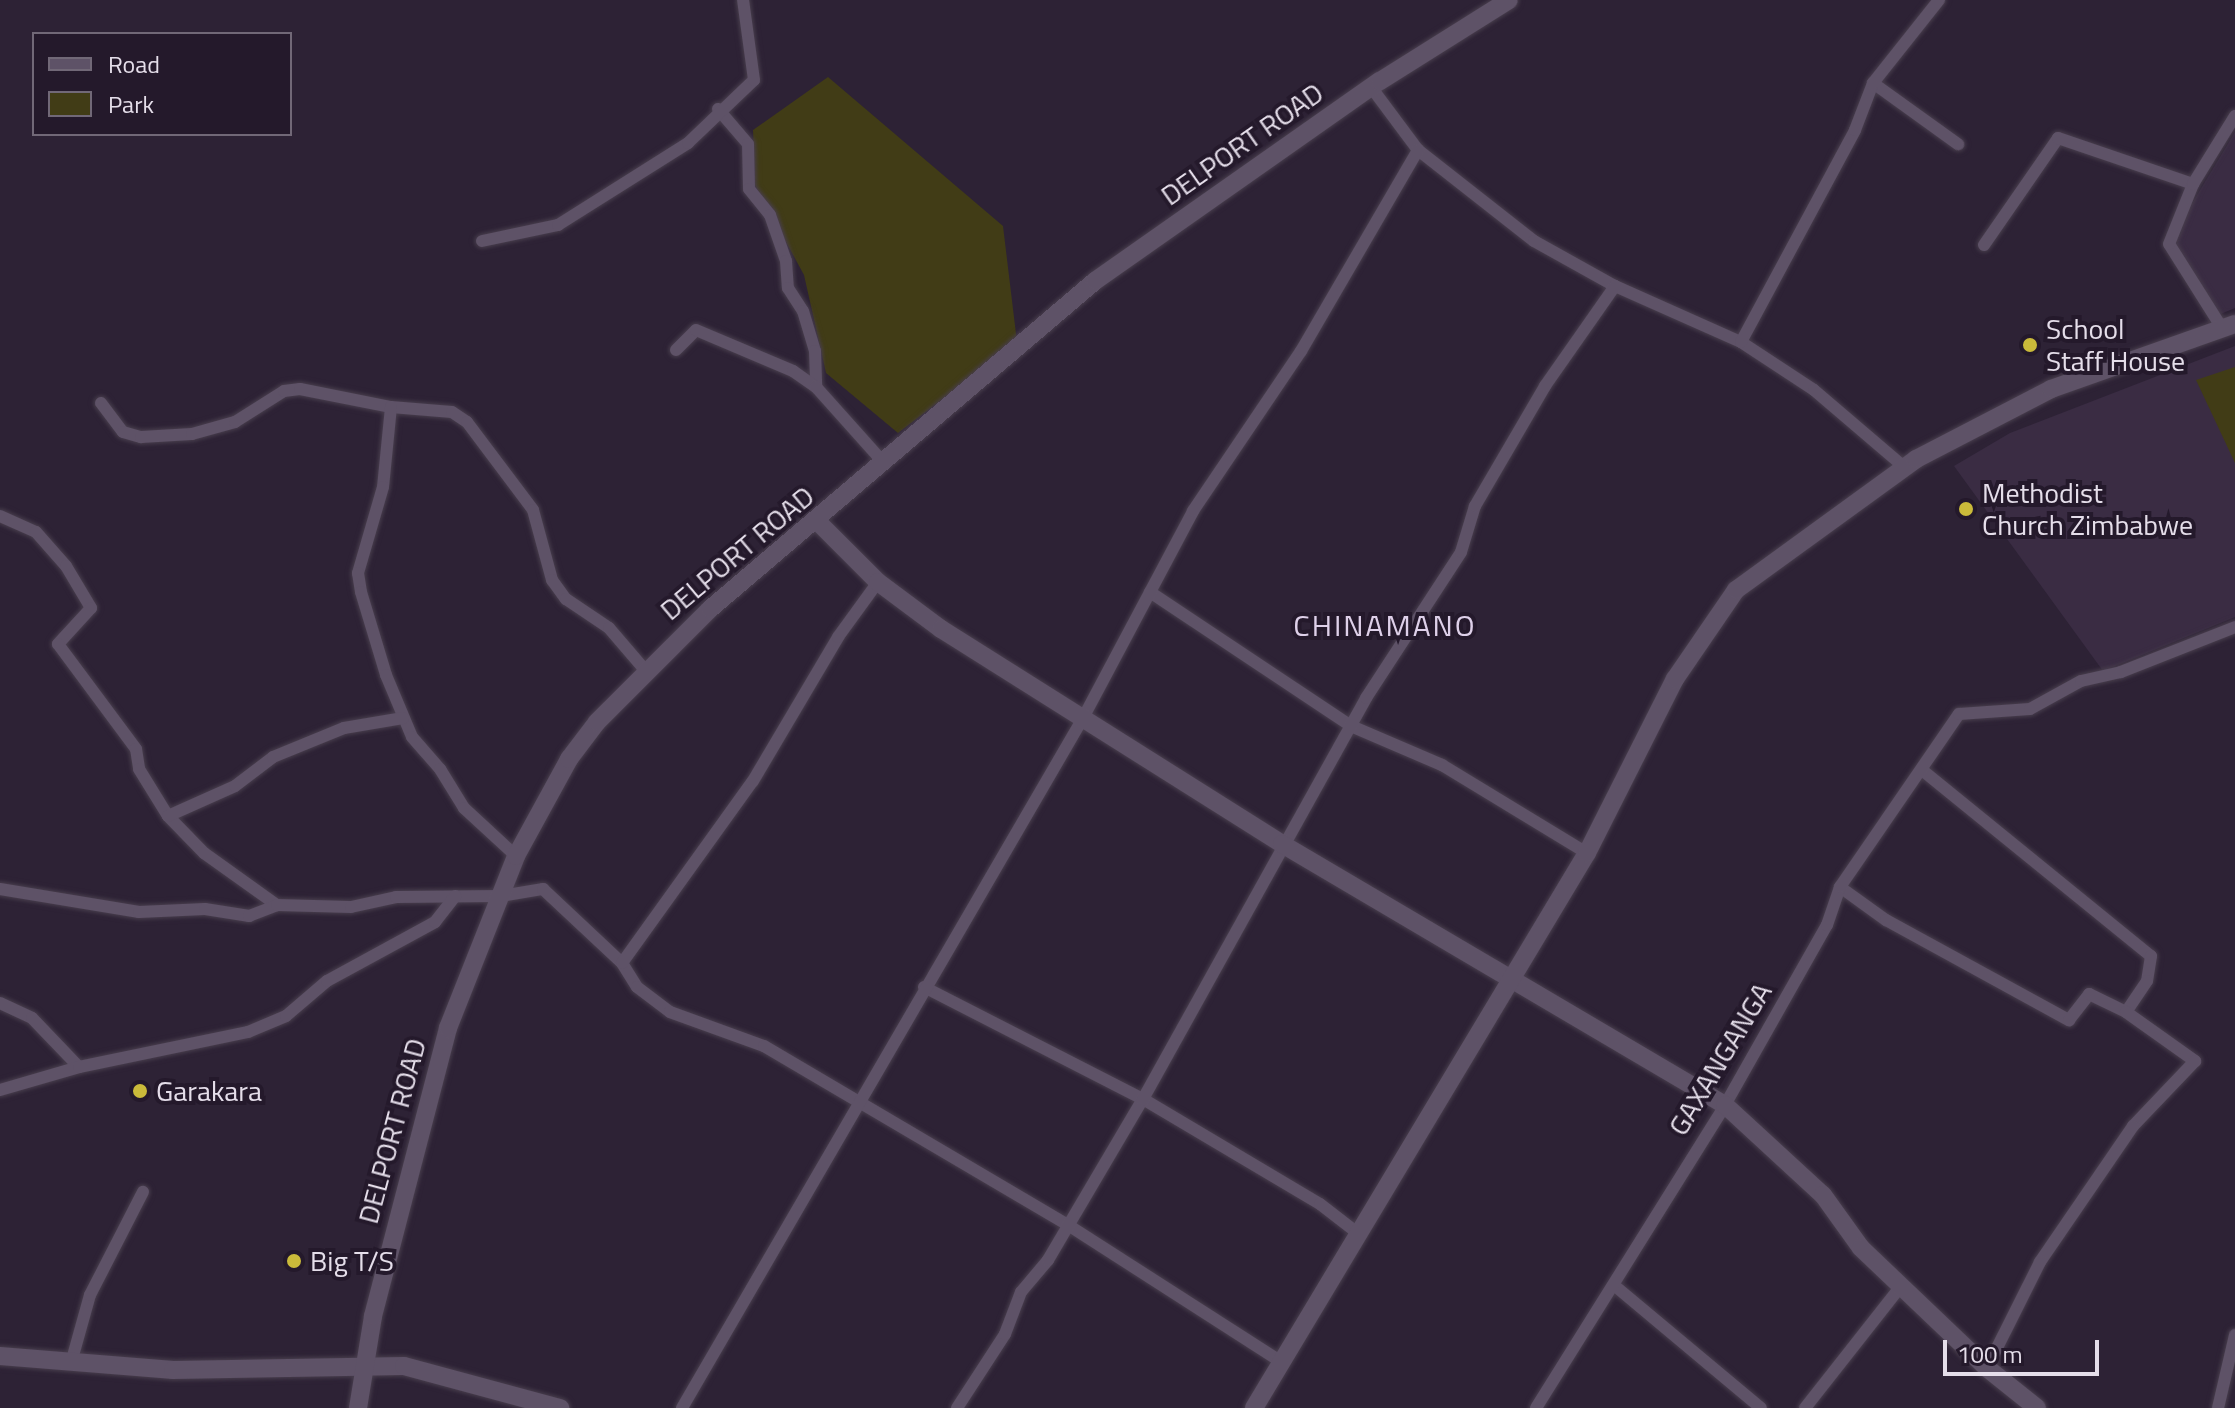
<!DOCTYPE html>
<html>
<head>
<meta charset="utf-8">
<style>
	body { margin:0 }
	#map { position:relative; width:2235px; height:1408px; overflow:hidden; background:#2d2235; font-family:"Titillium Web",sans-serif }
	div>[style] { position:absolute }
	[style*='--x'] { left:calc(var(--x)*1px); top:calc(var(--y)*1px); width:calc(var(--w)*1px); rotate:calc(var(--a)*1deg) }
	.built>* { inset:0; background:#3a2c43 }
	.green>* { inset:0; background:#413c16 }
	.roads { filter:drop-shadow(0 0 2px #483e4d) drop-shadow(0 0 2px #483e4d) }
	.street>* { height:12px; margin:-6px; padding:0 6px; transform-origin:6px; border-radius:6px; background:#5e5267 }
	.secondary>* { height:18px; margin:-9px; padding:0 9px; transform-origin:9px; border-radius:9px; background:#5e5267 }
	.dots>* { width:22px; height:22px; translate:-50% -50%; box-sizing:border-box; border:4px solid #24192b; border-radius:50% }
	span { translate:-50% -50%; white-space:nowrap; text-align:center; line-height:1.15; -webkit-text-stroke:8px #24192b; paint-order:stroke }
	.street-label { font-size:28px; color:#e5deea }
	.poi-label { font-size:28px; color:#e5deea }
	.left { translate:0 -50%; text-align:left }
	.neighbourhood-label { font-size:30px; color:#ded0e9; letter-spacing:2px }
	.legend { position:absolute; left:32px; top:32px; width:260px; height:104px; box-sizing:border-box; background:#24192b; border:2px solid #716877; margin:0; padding:10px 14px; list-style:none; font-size:24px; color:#e5deea }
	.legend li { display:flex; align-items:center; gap:16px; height:40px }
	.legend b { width:40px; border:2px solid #716877 }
	.scale { position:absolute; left:1943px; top:1340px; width:156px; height:36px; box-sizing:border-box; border:4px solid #e5deea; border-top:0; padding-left:10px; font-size:24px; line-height:28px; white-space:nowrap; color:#e5deea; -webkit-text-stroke:6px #24192b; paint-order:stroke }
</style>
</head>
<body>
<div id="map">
	<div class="built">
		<i style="clip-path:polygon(2235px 132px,2235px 308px,2216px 316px,2167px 245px)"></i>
		<i style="clip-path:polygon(2235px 346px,2235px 617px,2103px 671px,1954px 466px,2010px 433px)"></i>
	</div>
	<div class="green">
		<i style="clip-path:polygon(828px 77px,1003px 226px,1017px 342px,898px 433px,826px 373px,804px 275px,755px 185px,753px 130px)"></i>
		<i style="clip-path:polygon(2235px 367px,2235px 463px,2196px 380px)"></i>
	</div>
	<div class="roads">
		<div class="street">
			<i style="--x:1873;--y:83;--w:105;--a:35.7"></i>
			<i style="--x:1371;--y:87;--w:79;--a:53.3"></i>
			<i style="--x:1418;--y:150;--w:147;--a:38.1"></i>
			<i style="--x:1534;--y:241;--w:93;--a:29.1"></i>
			<i style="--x:1615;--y:286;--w:138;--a:24"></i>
			<i style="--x:1741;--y:342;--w:87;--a:33.3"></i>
			<i style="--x:1814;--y:390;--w:117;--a:40.5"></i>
			<i style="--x:718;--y:109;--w:46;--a:49.4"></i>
			<i style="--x:748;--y:144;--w:45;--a:88.7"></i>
			<i style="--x:749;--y:189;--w:33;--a:51"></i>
			<i style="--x:770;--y:215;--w:49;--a:70.8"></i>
			<i style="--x:786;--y:261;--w:27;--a:86"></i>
			<i style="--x:788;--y:288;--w:27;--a:57"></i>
			<i style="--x:803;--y:311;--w:42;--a:73.3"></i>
			<i style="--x:815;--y:351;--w:36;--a:88"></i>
			<i style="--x:482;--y:241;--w:78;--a:-11.9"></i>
			<i style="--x:558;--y:225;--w:154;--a:-32.2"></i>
			<i style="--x:688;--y:143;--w:91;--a:-43.7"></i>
			<i style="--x:754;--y:80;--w:81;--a:-97.8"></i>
			<i style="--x:1984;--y:245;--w:130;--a:-55.3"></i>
			<i style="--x:2058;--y:138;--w:143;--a:18.8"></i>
			<i style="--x:2222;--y:328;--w:99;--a:-122.2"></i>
			<i style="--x:2169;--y:244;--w:65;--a:-68.2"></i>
			<i style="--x:2193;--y:184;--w:80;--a:-58.3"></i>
			<i style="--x:1741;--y:342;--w:241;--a:-61.7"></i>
			<i style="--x:1855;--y:130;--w:50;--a:-69"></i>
			<i style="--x:1873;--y:83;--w:106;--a:-51.5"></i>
			<i style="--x:676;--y:350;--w:28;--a:-45"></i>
			<i style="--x:696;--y:330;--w:105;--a:22.9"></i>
			<i style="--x:793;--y:371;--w:28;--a:35"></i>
			<i style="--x:816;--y:387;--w:101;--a:48.2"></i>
			<i style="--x:101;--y:403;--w:36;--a:53"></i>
			<i style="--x:123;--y:432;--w:19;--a:16"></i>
			<i style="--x:141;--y:437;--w:51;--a:-3.4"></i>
			<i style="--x:192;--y:434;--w:45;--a:-15.6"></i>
			<i style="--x:235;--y:422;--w:58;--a:-32.3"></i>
			<i style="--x:284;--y:391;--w:16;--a:-7"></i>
			<i style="--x:300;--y:389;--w:93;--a:11.2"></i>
			<i style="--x:391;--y:407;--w:61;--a:4.7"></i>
			<i style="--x:452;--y:412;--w:18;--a:34"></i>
			<i style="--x:467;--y:422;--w:110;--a:53.1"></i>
			<i style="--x:533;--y:510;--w:73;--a:74.8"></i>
			<i style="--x:552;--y:580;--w:24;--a:54"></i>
			<i style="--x:566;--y:599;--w:52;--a:34"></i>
			<i style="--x:609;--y:628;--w:55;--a:49.4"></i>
			<i style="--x:391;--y:407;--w:80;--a:95.7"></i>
			<i style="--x:383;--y:487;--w:90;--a:106.2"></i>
			<i style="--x:358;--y:573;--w:19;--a:81"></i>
			<i style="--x:361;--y:592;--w:87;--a:73.2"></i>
			<i style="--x:386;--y:675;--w:67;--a:67.2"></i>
			<i style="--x:412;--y:737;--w:43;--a:48.8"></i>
			<i style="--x:440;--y:769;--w:46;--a:58.4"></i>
			<i style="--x:464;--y:808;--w:71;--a:42.7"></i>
			<i style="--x:0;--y:516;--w:39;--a:24"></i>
			<i style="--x:36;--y:532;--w:45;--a:48.6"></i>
			<i style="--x:66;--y:566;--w:49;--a:59.2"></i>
			<i style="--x:91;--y:608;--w:49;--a:132.5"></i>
			<i style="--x:58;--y:644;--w:131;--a:53.4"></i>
			<i style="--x:136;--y:749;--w:20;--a:81"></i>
			<i style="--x:139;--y:769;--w:55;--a:58.3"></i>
			<i style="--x:168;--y:816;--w:52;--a:45.8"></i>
			<i style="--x:204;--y:853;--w:90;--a:35.5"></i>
			<i style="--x:1150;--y:592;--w:242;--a:33.7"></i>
			<i style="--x:1351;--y:726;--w:99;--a:23.2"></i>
			<i style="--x:1442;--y:765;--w:170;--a:31.3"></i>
			<i style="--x:1922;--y:770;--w:295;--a:39.1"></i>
			<i style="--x:2151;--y:956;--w:25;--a:99"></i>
			<i style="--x:2147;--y:981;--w:37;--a:124"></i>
			<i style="--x:168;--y:816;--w:73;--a:-24.1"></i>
			<i style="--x:235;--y:786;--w:48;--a:-37.3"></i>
			<i style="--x:273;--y:757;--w:77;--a:-22.2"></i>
			<i style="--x:344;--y:728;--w:60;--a:-9.6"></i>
			<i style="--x:1840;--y:887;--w:57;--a:35.7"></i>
			<i style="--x:1886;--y:920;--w:209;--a:28.7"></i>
			<i style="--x:2069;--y:1020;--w:33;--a:-52"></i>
			<i style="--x:2089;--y:994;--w:41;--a:25.9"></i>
			<i style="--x:2126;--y:1012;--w:85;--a:35.4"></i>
			<i style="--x:2195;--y:1061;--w:90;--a:133.6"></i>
			<i style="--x:2133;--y:1126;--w:165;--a:124.4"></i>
			<i style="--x:2040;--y:1262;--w:119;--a:116.6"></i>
			<i style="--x:0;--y:889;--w:141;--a:9.4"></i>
			<i style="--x:139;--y:912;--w:66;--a:-2.6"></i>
			<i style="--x:205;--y:909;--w:45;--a:9"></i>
			<i style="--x:249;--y:916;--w:30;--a:-21"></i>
			<i style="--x:277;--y:905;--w:74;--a:1.5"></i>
			<i style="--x:351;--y:907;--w:46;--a:-12.5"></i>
			<i style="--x:396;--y:897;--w:105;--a:-0.5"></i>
			<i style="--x:501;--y:896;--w:43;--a:-9.5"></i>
			<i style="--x:543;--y:889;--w:108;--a:43.1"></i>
			<i style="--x:622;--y:963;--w:28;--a:58"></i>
			<i style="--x:637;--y:987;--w:41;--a:37.1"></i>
			<i style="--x:670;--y:1012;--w:100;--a:19.9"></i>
			<i style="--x:764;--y:1046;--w:353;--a:30.5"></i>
			<i style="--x:1068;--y:1225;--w:253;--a:32.7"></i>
			<i style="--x:622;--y:963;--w:224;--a:-54.3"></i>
			<i style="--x:753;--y:781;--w:167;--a:-59.4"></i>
			<i style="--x:838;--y:637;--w:68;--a:-54"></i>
			<i style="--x:924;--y:987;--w:246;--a:27.1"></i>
			<i style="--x:1143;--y:1099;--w:206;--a:30.7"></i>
			<i style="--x:1320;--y:1204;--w:49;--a:37.6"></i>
			<i style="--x:0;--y:1003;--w:35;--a:25"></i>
			<i style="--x:32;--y:1018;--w:68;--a:46.2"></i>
			<i style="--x:0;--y:1090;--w:82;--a:-16.2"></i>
			<i style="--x:79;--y:1067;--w:173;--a:-11.7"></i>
			<i style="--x:248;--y:1032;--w:41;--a:-22.8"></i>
			<i style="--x:286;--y:1016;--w:54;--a:-40.5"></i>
			<i style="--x:327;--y:981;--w:123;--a:-28.6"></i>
			<i style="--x:435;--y:922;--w:33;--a:-52"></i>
			<i style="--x:1615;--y:1286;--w:190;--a:39.9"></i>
			<i style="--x:71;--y:1363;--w:71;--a:-74.4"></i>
			<i style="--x:90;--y:1295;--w:116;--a:-62.8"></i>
			<i style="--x:682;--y:1408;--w:796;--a:-59.83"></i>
			<i style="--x:1082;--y:720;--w:237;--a:-62"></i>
			<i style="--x:1193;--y:511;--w:193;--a:-56"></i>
			<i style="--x:1301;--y:351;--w:233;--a:-59.8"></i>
			<i style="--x:957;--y:1408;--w:88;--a:-57"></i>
			<i style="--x:1005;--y:1334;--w:45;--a:-69.1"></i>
			<i style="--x:1021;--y:1292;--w:42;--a:-49.8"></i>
			<i style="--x:1048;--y:1260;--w:187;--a:-59.5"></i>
			<i style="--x:1143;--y:1099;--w:459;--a:-60.9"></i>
			<i style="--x:1366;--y:698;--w:174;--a:-56.9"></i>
			<i style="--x:1461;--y:552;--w:48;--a:-73.1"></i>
			<i style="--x:1475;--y:506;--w:139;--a:-59.7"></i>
			<i style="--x:1545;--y:386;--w:122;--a:-55"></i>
			<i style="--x:1536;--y:1408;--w:357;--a:-58"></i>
			<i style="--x:1725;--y:1105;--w:207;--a:-60.5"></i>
			<i style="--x:1827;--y:925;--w:40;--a:-71.1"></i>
			<i style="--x:1840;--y:887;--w:210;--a:-55.5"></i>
			<i style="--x:1959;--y:714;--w:71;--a:-4"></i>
			<i style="--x:2030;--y:709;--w:58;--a:-28.8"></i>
			<i style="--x:2081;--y:681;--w:41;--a:-12.7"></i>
			<i style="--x:2121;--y:672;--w:123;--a:-21.5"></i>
			<i style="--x:1805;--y:1408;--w:155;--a:-51.8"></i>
			<i style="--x:2218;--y:1408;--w:75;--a:-76.9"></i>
		</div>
		<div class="secondary">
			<i style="--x:818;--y:522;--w:85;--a:45"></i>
			<i style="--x:878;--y:582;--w:79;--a:36.7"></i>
			<i style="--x:941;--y:629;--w:403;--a:32.2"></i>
			<i style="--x:1282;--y:844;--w:514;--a:30.51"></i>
			<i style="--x:1725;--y:1105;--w:133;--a:42.6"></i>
			<i style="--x:1823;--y:1195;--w:65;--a:54.4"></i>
			<i style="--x:1861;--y:1248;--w:174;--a:43.6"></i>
			<i style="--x:1987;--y:1368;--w:64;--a:38.7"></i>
			<i style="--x:0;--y:1356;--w:174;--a:4.6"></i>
			<i style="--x:173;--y:1370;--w:231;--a:-1"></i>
			<i style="--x:404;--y:1366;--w:162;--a:15.1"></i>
			<i style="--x:358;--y:1408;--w:93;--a:-80.7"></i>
			<i style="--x:373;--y:1316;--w:298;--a:-75.4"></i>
			<i style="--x:448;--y:1028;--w:185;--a:-68.4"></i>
			<i style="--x:516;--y:856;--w:111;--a:-61.3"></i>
			<i style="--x:569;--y:759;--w:46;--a:-52.9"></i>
			<i style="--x:597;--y:722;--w:160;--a:-45"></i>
			<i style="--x:710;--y:609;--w:506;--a:-40.43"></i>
			<i style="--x:1095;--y:281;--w:348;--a:-35.1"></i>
			<i style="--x:1380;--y:81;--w:152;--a:-32.1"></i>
			<i style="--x:1254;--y:1408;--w:647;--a:-59.04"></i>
			<i style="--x:1587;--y:853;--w:195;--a:-63.2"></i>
			<i style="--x:1675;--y:679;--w:108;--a:-55.6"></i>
			<i style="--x:1736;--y:590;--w:223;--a:-36"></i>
			<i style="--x:1916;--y:459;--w:152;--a:-27.4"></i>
			<i style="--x:2051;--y:389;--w:195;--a:-19.5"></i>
		</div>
	</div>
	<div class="dots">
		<i style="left:2030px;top:345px;background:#caba3a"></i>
		<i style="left:1966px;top:509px;background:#caba3a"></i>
		<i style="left:140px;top:1091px;background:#caba3a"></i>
		<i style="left:294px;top:1261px;background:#caba3a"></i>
	</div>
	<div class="street-label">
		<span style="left:1242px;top:144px;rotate:-35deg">DELPORT ROAD</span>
		<span style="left:737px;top:553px;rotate:-40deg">DELPORT ROAD</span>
		<span style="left:1720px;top:1059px;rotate:-59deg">GAXANGANGA</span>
		<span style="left:392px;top:1131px;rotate:-75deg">DELPORT ROAD</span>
	</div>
	<div class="poi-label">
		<span class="left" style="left:2046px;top:345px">School<br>Staff House</span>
		<span class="left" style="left:1982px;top:509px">Methodist<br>Church Zimbabwe</span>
		<span class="left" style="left:156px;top:1091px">Garakara</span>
		<span class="left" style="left:310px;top:1261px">Big T/S</span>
	</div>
	<div class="neighbourhood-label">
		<span style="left:1385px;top:625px">CHINAMANO</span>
	</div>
	<ul class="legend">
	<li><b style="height:10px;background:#5e5267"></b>Road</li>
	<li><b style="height:22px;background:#413c16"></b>Park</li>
	</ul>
	<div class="scale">100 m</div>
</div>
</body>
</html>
